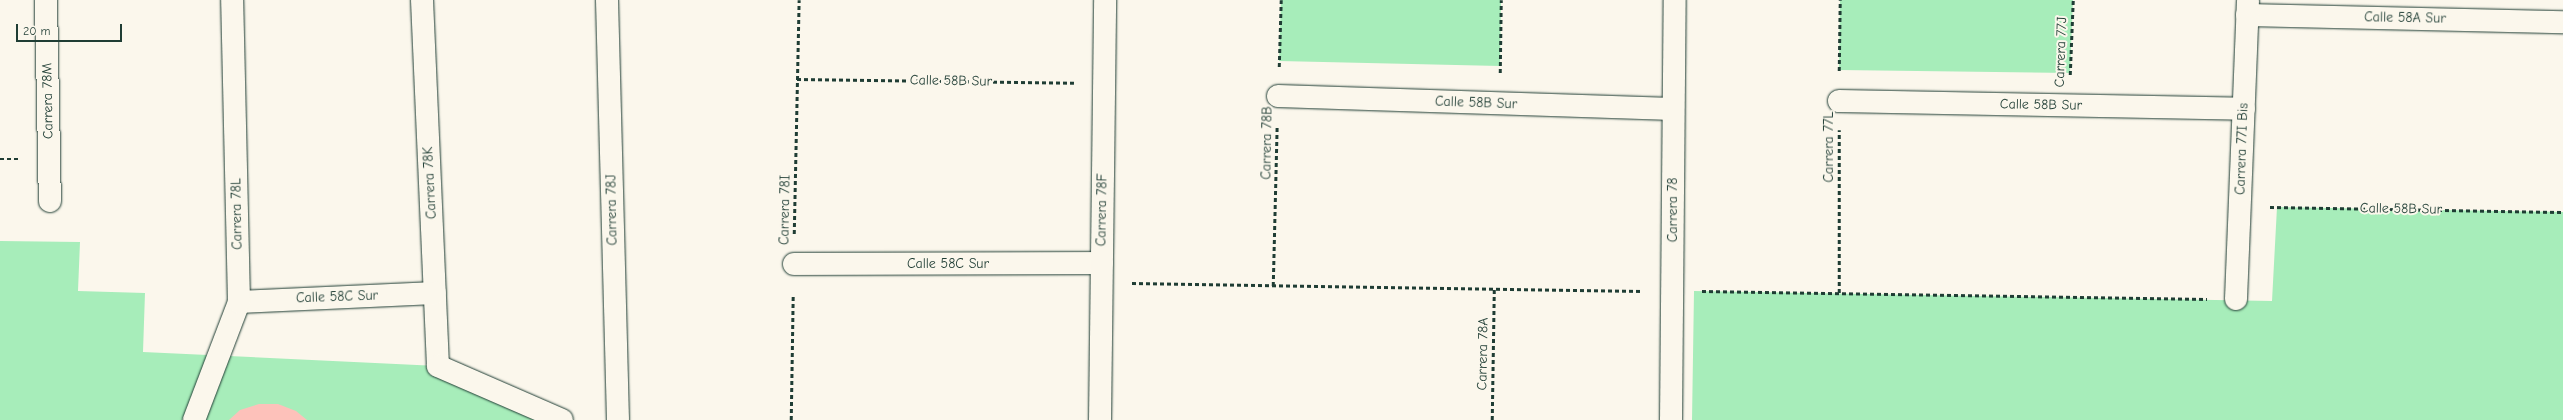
<!DOCTYPE html>
<html>
<head>
<meta charset="utf-8">
<style>
	body { margin:0 }
	#map { position:relative; width:2563px; height:420px; overflow:hidden; background:#fbf7ec; font-family:"Comic Neue",sans-serif }
	div>[style] { position:absolute }
	[style*='--x'] { left:calc(var(--x)*1px); top:calc(var(--y)*1px); width:calc(var(--w)*1px); rotate:calc(var(--a)*1deg) }
	.green>* { inset:0; background:#a7edba }
	.building>* { inset:0; background:#fdc1ba }
	.path>* { height:2.5px; margin-top:-1.25px; transform-origin:0; background:repeating-linear-gradient(90deg,#1f3d34 0 4px,transparent 0 7px) }
	.roads { filter:drop-shadow(0 0 1px #1f3d34) drop-shadow(0 0 1px #1f3d34) }
	.street>* { height:22px; margin:-11px; padding:0 11px; transform-origin:11px; border-radius:11px; background:#fbf7ec }
	span { translate:-50% -50%; white-space:nowrap; text-align:center; line-height:1.15; -webkit-text-stroke:4px #fbf7ec; paint-order:stroke }
	.street-label { font-size:14px; color:#1f3d34 }
	.scale { position:absolute; left:16px; top:24px; width:106px; height:18px; box-sizing:border-box; border:2px solid #1f3d34; border-top:0; padding-left:5px; font-size:12px; line-height:14px; white-space:nowrap; color:#1f3d34; -webkit-text-stroke:3px #fbf7ec; paint-order:stroke }
</style>
</head>
<body>
<div id="map">
	<div class="green">
		<i style="clip-path:polygon(1281px 0,1501px 0,1500px 66px,1279px 61px)"></i>
		<i style="clip-path:polygon(1840px 0,2073px 0,2070px 73px,1839px 70px)"></i>
		<i style="clip-path:polygon(2277px 207px,2563px 212px,2563px 420px,1692px 420px,1694px 291px,2272px 301px)"></i>
		<i style="clip-path:polygon(0 241px,80px 242px,78px 291px,145px 293px,143px 352px,438px 366px,562px 420px,0 420px)"></i>
	</div>
	<div class="building">
		<i style="clip-path:polygon(259px 404px,278px 404px,296px 411px,307px 420px,229px 420px,240px 410px)"></i>
	</div>
	<div class="path">
		<i style="--x:1279;--y:67;--w:67;--a:-88.3"></i>
		<i style="--x:1839;--y:71;--w:71;--a:-89.2"></i>
		<i style="--x:1500;--y:73;--w:73;--a:-89.2"></i>
		<i style="--x:2070;--y:75;--w:75;--a:-87.7"></i>
		<i style="--x:797;--y:79;--w:277;--a:0.8"></i>
		<i style="--x:0;--y:159;--w:19;--a:0"></i>
		<i style="--x:2270;--y:207;--w:293;--a:1"></i>
		<i style="--x:794;--y:234;--w:234;--a:-88.8"></i>
		<i style="--x:1132;--y:283;--w:511;--a:0.9"></i>
		<i style="--x:1273;--y:286;--w:160;--a:-88.6"></i>
		<i style="--x:1702;--y:291;--w:505;--a:0.91"></i>
		<i style="--x:1839;--y:293;--w:163;--a:-90"></i>
		<i style="--x:791;--y:420;--w:125;--a:-89.1"></i>
		<i style="--x:1492;--y:420;--w:131;--a:-89.1"></i>
	</div>
	<div class="roads">
		<div class="street">
			<i style="--x:46;--y:0;--w:201;--a:88.9"></i>
			<i style="--x:422;--y:0;--w:366;--a:87.5"></i>
			<i style="--x:438;--y:366;--w:135;--a:23.5"></i>
			<i style="--x:607;--y:0;--w:420;--a:88.5"></i>
			<i style="--x:2247;--y:15;--w:316;--a:1.3"></i>
			<i style="--x:1278;--y:96;--w:395;--a:1.9"></i>
			<i style="--x:1839;--y:101;--w:405;--a:1.1"></i>
			<i style="--x:794;--y:264;--w:308;--a:-0.2"></i>
			<i style="--x:2236;--y:299;--w:298;--a:-87.7"></i>
			<i style="--x:239;--y:302;--w:196;--a:-2.6"></i>
			<i style="--x:194;--y:420;--w:126;--a:-69.1"></i>
			<i style="--x:239;--y:302;--w:302;--a:-91.3"></i>
			<i style="--x:1100;--y:420;--w:420;--a:-89.3"></i>
			<i style="--x:1671;--y:420;--w:420;--a:-89.5"></i>
		</div>
	</div>
	<div class="street-label">
		<span style="left:2405px;top:18px;rotate:1deg">Calle 58A Sur</span>
		<span style="left:2061px;top:52px;rotate:-88deg">Carrera 77J</span>
		<span style="left:951px;top:81px;rotate:1deg">Calle 58B Sur</span>
		<span style="left:48px;top:101px;rotate:-91deg">Carrera 78M</span>
		<span style="left:1476px;top:103px;rotate:2deg">Calle 58B Sur</span>
		<span style="left:2041px;top:105px;rotate:1deg">Calle 58B Sur</span>
		<span style="left:1267px;top:143px;rotate:-89deg">Carrera 78B</span>
		<span style="left:1829px;top:147px;rotate:-90deg">Carrera 77L</span>
		<span style="left:2242px;top:149px;rotate:-88deg">Carrera 77I Bis</span>
		<span style="left:430px;top:183px;rotate:-93deg">Carrera 78K</span>
		<span style="left:2401px;top:209px;rotate:1deg">Calle 58B Sur</span>
		<span style="left:612px;top:210px;rotate:-91deg">Carrera 78J</span>
		<span style="left:785px;top:210px;rotate:-89deg">Carrera 78I</span>
		<span style="left:1102px;top:210px;rotate:-89deg">Carrera 78F</span>
		<span style="left:1673px;top:210px;rotate:-90deg">Carrera 78</span>
		<span style="left:237px;top:214px;rotate:-91deg">Carrera 78L</span>
		<span style="left:948px;top:264px">Calle 58C Sur</span>
		<span style="left:337px;top:297px;rotate:-2deg">Calle 58C Sur</span>
		<span style="left:1483px;top:354px;rotate:-89deg">Carrera 78A</span>
	</div>
	<div class="scale">20 m</div>
</div>
</body>
</html>
